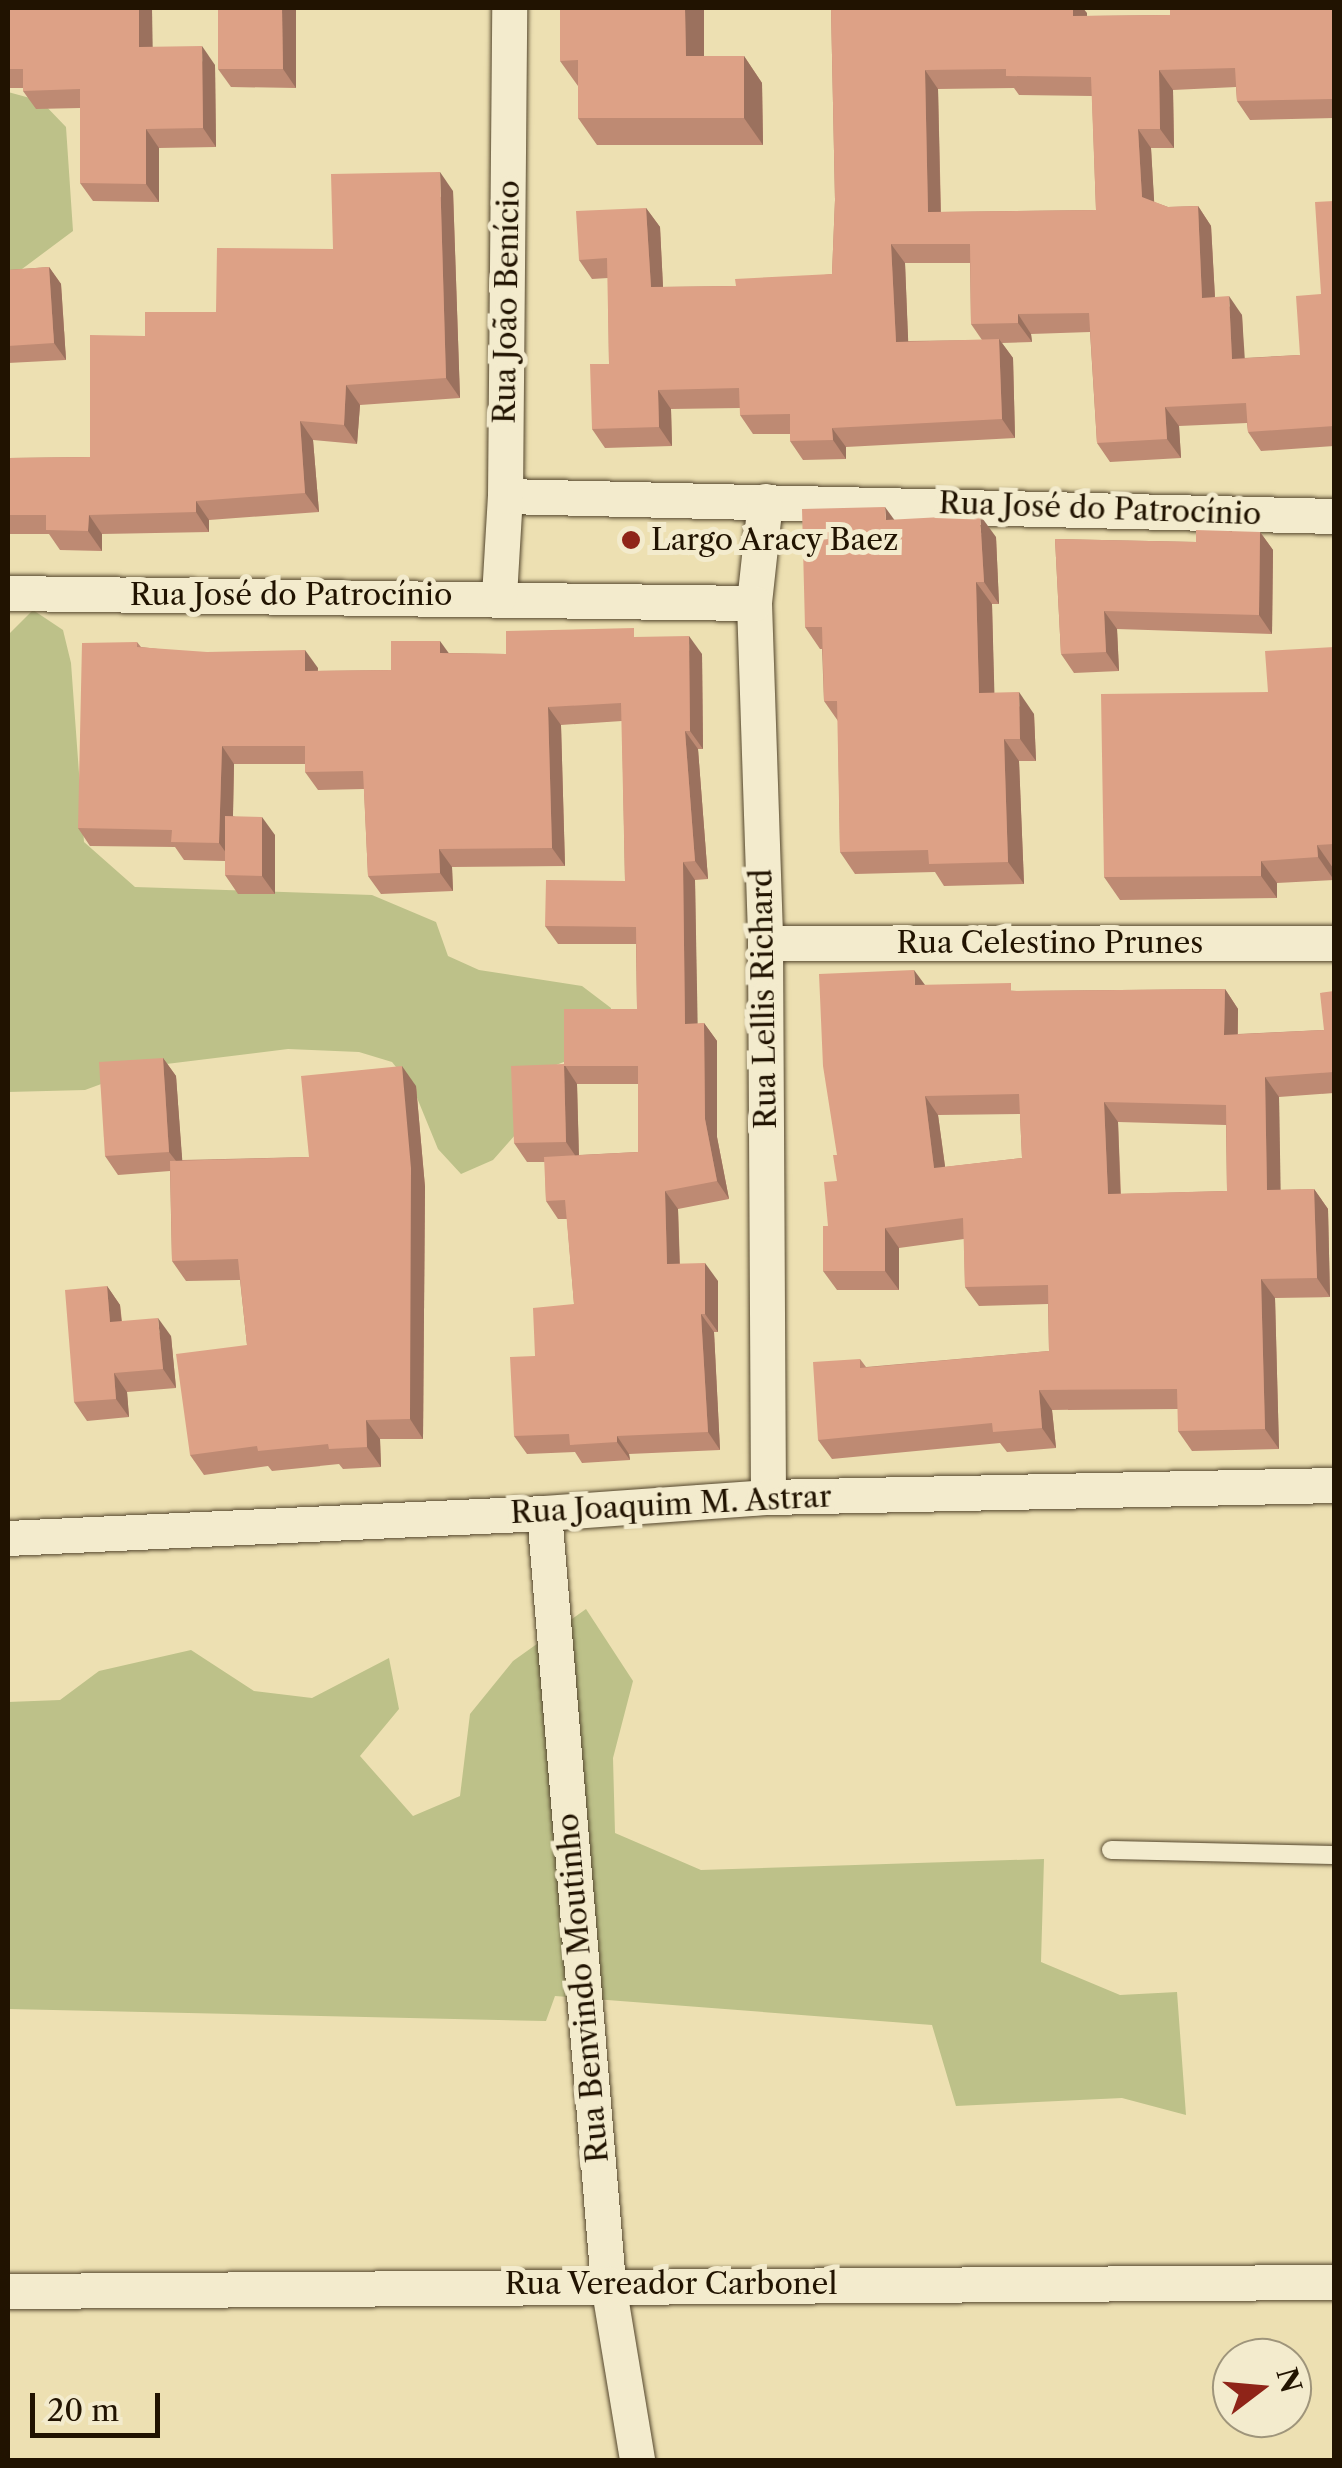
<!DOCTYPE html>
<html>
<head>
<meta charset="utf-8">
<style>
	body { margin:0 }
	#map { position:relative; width:1342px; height:2468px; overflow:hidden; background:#ede0b2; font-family:"Libre Caslon Text",serif }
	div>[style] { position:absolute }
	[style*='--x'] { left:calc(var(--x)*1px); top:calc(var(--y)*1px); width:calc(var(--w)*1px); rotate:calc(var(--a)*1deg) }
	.green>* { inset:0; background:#bdc189 }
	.roads { filter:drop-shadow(0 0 2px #54462d) drop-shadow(0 0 2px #54462d) }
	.lane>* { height:18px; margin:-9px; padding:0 9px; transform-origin:9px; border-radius:9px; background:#f3ebcd }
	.street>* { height:35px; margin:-17.5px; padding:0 17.5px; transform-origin:17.5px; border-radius:17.5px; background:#f3ebcd }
	.wall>* { inset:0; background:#be8a73 }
	.shaded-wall>* { inset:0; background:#9b715e }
	.building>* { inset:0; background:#dda186 }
	.dots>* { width:28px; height:28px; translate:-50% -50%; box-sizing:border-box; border:5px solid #f3ebcd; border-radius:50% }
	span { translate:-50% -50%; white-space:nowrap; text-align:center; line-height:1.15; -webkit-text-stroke:10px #f3ebcd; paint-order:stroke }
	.street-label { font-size:30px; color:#211301 }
	.poi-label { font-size:30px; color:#211301 }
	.left { translate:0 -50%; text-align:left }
	.frame { position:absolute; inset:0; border:10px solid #211301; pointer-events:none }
	.north { position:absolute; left:1212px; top:2338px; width:100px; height:100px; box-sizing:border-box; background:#f3ebcd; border:2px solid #9f957b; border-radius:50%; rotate:74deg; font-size:28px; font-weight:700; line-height:40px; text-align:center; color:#211301 }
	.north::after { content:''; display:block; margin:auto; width:35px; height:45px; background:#8f2418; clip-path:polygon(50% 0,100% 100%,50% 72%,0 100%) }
	.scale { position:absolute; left:30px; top:2393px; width:130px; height:45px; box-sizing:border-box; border:5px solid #211301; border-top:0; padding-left:12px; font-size:30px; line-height:35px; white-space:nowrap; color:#211301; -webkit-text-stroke:8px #f3ebcd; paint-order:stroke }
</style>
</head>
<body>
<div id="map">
	<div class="green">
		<i style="clip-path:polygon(8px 92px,41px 101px,66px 127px,73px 231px,18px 272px,8px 299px)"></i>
		<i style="clip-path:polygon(33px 610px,63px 630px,71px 663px,84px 842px,135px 887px,372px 895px,436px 922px,448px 956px,479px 970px,582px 986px,611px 1008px,609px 1044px,546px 1069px,516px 1134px,493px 1160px,461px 1174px,438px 1149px,413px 1088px,392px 1062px,359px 1052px,288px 1049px,150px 1066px,85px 1090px,8px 1092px,8px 635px)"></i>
		<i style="clip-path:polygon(586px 1609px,633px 1681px,613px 1758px,615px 1833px,701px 1870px,1044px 1859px,1041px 1962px,1120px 1995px,1177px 1992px,1186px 2115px,1122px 2098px,956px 2106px,932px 2025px,555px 1996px,546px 2021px,8px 2009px,8px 1702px,60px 1700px,99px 1671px,191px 1650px,254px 1691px,312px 1698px,389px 1658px,399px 1709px,360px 1756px,413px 1816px,460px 1796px,470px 1714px,513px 1661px)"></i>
	</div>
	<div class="roads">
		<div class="lane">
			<i style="--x:1111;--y:1850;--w:223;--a:1.3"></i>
		</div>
		<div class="street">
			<i style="--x:505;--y:496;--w:829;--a:1.38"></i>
			<i style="--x:765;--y:501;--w:103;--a:96.2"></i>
			<i style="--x:754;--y:603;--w:340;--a:88.1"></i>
			<i style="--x:765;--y:943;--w:554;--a:89.69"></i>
			<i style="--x:8;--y:593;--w:746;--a:0.77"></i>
			<i style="--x:499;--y:596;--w:100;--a:-86.6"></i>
			<i style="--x:505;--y:496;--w:488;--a:-89.5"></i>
			<i style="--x:765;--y:943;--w:569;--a:0"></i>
			<i style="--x:544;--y:1513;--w:774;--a:85.25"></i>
			<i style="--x:608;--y:2284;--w:178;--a:80.6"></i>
			<i style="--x:8;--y:1538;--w:537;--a:-2.67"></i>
			<i style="--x:544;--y:1513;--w:225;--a:-4.1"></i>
			<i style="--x:768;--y:1497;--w:566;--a:-1.21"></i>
			<i style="--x:8;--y:2291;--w:1326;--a:-0.39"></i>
		</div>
	</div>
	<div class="wall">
		<i style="clip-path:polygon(8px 8px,152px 8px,152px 47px,215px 65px,216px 147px,159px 148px,159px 202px,93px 201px,80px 183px,80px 108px,36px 109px,23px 91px,23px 88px,8px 88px)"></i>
		<i style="clip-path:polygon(218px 8px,296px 8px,296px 88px,231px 87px,218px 69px)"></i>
		<i style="clip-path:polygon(560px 8px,704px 8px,704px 56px,744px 56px,762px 83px,763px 145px,597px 145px,578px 118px,578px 86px,560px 61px)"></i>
		<i style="clip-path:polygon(evenodd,831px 8px,1087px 13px,1087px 16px,1170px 15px,1334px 8px,1334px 118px,1250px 120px,1237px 101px,1236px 87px,1173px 90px,1174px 148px,1151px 148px,1154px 202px,1168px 207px,1198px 206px,1211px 226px,1215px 297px,1242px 315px,1244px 358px,1300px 355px,1321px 294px,1334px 201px,1334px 446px,1261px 451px,1248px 432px,1247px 423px,1179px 426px,1181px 458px,1110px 462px,1097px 443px,1090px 332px,1031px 334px,1032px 342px,1002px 343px,1013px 358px,1015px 438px,846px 447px,846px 459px,803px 460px,790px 441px,790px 434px,753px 434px,740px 415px,740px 408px,671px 409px,672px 446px,605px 448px,592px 429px,609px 364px,608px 278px,592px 279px,579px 260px,646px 208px,660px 227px,663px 287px,736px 286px,832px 274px,835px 200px,831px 8px,1014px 88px,1019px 95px,1092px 96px,1096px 210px,941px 212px,938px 89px,1014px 88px,831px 8px,905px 263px,970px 263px,971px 324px,982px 340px,908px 341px,905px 263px)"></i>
		<i style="clip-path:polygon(453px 191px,460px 398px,360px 405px,357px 444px,313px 440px,319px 512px,209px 520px,209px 532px,102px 534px,102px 551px,60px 550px,49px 534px,8px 534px,8px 458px,90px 457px,145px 336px,216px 312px,333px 249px)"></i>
		<i style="clip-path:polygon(49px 267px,61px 284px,66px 360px,8px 363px,8px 270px)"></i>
		<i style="clip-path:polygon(894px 520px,996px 537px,999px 604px,992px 604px,994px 693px,1034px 714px,1036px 761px,1019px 761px,1024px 884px,944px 886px,935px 872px,855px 874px,840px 852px,838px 721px,824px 701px,822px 649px,820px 649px,805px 627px)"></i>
		<i style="clip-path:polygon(1260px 532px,1273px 550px,1272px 634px,1117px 629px,1119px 671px,1074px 673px,1061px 654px,1055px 539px,1196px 542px)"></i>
		<i style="clip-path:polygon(evenodd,640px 637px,702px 654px,703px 749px,698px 749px,708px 879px,695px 880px,697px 1024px,704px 1023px,717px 1041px,717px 1137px,729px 1199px,678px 1209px,680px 1264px,718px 1281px,718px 1332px,714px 1332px,720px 1450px,629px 1454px,630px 1460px,582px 1463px,575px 1452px,527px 1454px,514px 1436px,535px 1356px,574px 1304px,567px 1219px,558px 1219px,546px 1201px,545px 1162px,527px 1162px,514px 1143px,564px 1064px,637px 1009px,636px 944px,558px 944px,545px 926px,625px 881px,622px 721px,561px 725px,565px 866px,452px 867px,453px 891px,381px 894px,368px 876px,364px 789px,318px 790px,305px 772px,305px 764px,234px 764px,233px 816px,275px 835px,275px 894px,238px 894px,225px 875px,225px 861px,184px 860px,175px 847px,90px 846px,78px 828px,137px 642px,141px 647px,318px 668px,317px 671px,391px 670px,448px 653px,506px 654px,640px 637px,577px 1084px,638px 1084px,638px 1152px,579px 1155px,577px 1084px)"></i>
		<i style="clip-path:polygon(1334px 647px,1334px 880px,1277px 883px,1277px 898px,1120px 900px,1104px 877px,1268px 692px)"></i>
		<i style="clip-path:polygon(evenodd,925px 985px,1017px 991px,1225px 989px,1238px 1009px,1238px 1034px,1324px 1030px,1334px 991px,1334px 1093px,1279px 1097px,1280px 1190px,1314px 1189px,1328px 1209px,1330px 1297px,1275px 1298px,1279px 1449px,1192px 1451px,1178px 1431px,1178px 1409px,1052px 1410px,1056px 1448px,1007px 1452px,1000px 1443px,832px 1459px,818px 1440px,860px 1359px,866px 1367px,1049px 1351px,1048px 1304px,979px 1306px,965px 1287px,964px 1239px,899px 1248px,899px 1290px,837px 1290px,823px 1271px,828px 1226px,837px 1181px,837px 1155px,925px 985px,1020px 1114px,1022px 1158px,945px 1167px,938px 1115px,1020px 1114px,925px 985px,1118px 1122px,1226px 1125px,1227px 1191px,1121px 1194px,1118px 1122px)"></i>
		<i style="clip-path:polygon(163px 1058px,176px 1076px,182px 1160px,309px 1157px,416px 1086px,425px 1187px,423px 1439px,380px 1439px,381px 1467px,343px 1469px,339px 1464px,272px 1471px,268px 1466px,204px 1475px,190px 1455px,247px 1345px,240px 1280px,186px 1281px,172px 1261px,170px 1171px,118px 1175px,105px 1156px)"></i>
		<i style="clip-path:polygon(107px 1286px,120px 1305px,122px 1321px,171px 1336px,176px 1388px,127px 1392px,129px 1417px,87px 1421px,74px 1402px)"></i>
	</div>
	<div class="shaded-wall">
		<i style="clip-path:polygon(139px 8px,152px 8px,153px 65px,139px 47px)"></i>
		<i style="clip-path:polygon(282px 8px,296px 8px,296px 88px,283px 69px)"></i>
		<i style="clip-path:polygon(685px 8px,704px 8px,704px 83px,686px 56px)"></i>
		<i style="clip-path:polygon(1073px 8px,1083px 8px,1087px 13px,1087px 35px,1073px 16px)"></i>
		<i style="clip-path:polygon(202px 46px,215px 65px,216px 147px,203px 128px)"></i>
		<i style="clip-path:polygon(744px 56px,762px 83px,763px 145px,744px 118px)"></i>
		<i style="clip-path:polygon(925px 70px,938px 89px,941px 231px,928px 212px)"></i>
		<i style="clip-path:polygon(1159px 70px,1173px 90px,1174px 148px,1160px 129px)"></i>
		<i style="clip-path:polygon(146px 129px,159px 148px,159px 202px,146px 184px)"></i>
		<i style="clip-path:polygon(1138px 129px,1151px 148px,1155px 216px,1142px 197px)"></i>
		<i style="clip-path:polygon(440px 172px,453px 191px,460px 398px,446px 378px)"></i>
		<i style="clip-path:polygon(1198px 206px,1211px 226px,1216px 317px,1202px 298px)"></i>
		<i style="clip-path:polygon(646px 208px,660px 227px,664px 307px,651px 287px)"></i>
		<i style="clip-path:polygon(891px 244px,905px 263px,909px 361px,896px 342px)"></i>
		<i style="clip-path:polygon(49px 267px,61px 284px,66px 360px,54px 343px)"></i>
		<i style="clip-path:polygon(1229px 296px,1242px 315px,1246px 378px,1232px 359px)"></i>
		<i style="clip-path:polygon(1018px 314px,1031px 334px,1032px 342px,1018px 323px)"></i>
		<i style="clip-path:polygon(999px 339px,1013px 358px,1015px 438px,1002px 419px)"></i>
		<i style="clip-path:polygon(346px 385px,360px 405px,357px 444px,344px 425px)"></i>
		<i style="clip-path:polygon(658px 390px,671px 409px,672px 446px,659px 427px)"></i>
		<i style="clip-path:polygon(1165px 407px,1179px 426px,1181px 458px,1167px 439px)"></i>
		<i style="clip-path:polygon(300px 421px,313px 440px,319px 512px,305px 493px)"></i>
		<i style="clip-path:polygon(832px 428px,846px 447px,846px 459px,833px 440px)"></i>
		<i style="clip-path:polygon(196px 501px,209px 520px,209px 532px,196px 512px)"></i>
		<i style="clip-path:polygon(885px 507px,901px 529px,886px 520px)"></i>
		<i style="clip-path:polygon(89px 515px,102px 534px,102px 551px,88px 531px)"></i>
		<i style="clip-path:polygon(980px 515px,996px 537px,999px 604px,984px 582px)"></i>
		<i style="clip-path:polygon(1260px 532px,1273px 550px,1272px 634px,1259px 615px)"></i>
		<i style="clip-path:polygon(976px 582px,992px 604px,995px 715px,979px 693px)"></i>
		<i style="clip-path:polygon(1104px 611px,1117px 629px,1119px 671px,1106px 652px)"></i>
		<i style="clip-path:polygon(689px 636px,702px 654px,703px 749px,690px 731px)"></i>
		<i style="clip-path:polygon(440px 641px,453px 659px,440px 653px)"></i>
		<i style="clip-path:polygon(305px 650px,318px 668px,317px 689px,305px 671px)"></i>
		<i style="clip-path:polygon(1019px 692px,1034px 714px,1036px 761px,1020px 739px)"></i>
		<i style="clip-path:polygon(548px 707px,561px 725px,565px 866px,552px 848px)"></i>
		<i style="clip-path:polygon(685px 731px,698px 749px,708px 879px,695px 861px)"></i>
		<i style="clip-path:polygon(1004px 739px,1019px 761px,1024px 884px,1008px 862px)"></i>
		<i style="clip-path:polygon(222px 746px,234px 764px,232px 861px,219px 843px)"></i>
		<i style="clip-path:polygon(262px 817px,275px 835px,275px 894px,262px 876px)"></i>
		<i style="clip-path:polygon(1317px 845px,1333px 868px,1334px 880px,1318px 857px)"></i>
		<i style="clip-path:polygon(439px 849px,452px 867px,453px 891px,440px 873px)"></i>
		<i style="clip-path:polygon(1261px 861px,1277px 883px,1277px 898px,1261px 876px)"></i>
		<i style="clip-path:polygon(683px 862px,695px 880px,698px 1042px,685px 1024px)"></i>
		<i style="clip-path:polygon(914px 970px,928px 989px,915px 985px)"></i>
		<i style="clip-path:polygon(1225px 989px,1238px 1009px,1237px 1054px,1224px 1035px)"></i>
		<i style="clip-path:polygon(704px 1023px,717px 1041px,717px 1137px,729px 1199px,717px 1181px,705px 1119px)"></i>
		<i style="clip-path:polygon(163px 1058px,176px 1076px,183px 1170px,169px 1152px)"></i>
		<i style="clip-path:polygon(564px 1064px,577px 1084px,579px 1161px,566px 1142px)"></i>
		<i style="clip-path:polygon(402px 1066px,416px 1086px,425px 1187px,423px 1439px,410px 1419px)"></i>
		<i style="clip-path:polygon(1265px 1077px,1279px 1097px,1281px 1210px,1267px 1190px)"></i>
		<i style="clip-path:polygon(925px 1096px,938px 1115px,948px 1188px,934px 1168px)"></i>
		<i style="clip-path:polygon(1104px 1102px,1118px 1122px,1121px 1214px,1108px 1194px)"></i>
		<i style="clip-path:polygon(1314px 1189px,1328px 1209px,1330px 1297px,1317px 1278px)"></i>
		<i style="clip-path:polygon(665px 1191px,678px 1209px,680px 1282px,667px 1264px)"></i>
		<i style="clip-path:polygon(885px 1228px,899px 1248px,899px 1290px,885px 1271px)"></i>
		<i style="clip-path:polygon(705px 1263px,718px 1281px,718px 1332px,705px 1314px)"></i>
		<i style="clip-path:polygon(1261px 1279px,1275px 1298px,1279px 1449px,1265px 1429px)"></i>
		<i style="clip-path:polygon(107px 1286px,120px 1305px,123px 1340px,110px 1322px)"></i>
		<i style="clip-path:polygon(701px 1314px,714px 1332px,720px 1450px,708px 1432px)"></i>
		<i style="clip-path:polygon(158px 1318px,171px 1336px,176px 1388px,163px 1369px)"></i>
		<i style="clip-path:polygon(114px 1373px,127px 1392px,129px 1417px,116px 1399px)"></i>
		<i style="clip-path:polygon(1039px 1390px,1052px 1410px,1056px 1448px,1042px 1428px)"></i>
		<i style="clip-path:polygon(366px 1420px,380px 1439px,381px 1467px,367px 1447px)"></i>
		<i style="clip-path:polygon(617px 1436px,629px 1454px,630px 1460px,617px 1442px)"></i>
	</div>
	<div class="building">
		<i style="clip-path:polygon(8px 8px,139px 8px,139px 47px,202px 46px,203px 128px,146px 129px,146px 184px,80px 183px,80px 89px,23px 91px,23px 69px,8px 69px)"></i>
		<i style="clip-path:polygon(218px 8px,282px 8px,283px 69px,218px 69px)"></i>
		<i style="clip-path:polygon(560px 8px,685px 8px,686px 56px,744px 56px,744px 118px,578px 118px,578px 60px,560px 61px)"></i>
		<i style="clip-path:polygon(evenodd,831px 8px,1073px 8px,1073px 16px,1170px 15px,1170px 8px,1334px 8px,1334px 132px,1332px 99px,1237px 101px,1235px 68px,1159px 70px,1160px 129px,1138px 129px,1142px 197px,1168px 207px,1198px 206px,1202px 298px,1229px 296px,1232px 359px,1300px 355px,1296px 296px,1321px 294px,1315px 202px,1334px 201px,1334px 426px,1248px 432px,1246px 403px,1165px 407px,1167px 439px,1097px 443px,1089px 313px,1018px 314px,1018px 323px,971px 324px,970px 244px,891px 244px,896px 342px,999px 339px,1002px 419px,832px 428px,833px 440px,790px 441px,790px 414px,740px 415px,739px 388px,658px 390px,659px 427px,592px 429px,590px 364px,609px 364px,607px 258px,579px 260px,576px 211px,646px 208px,651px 287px,736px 286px,735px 279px,832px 274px,835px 200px,831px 8px,1006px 69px,1006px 76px,1091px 77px,1096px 210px,928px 212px,925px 70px,1006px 69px)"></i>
		<i style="clip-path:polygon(440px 172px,446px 378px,346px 385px,344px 425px,300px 421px,305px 493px,196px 501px,196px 512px,89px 515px,88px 531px,46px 530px,46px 515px,8px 515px,8px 458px,90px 457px,90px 335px,145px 336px,145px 312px,216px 312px,217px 248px,333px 249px,331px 174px)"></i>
		<i style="clip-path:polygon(49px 267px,54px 343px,8px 346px,8px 270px)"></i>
		<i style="clip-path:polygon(885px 507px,886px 520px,980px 515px,984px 582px,976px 582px,979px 693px,1019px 692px,1020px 739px,1004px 739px,1008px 862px,929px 864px,928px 850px,840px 852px,837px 701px,824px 701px,822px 627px,805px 627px,802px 509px)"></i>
		<i style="clip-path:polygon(1196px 530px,1260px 532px,1259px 615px,1104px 611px,1106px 652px,1061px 654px,1055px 539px,1196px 542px)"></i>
		<i style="clip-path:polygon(634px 628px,634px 637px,689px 636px,690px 731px,685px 731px,695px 861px,683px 862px,685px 1024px,704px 1023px,705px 1119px,717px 1181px,665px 1191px,667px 1264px,705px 1263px,705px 1314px,701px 1314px,708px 1432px,617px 1436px,617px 1442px,570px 1445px,569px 1434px,514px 1436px,510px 1357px,535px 1356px,533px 1308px,574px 1304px,565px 1200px,546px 1201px,544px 1157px,638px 1152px,638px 1066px,564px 1066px,564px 1009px,637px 1009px,636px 927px,545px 926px,546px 880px,625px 881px,621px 703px,548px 707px,552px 848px,439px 849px,440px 873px,368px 876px,363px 771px,305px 772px,305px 746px,222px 746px,219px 843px,171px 842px,172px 830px,78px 828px,82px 643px,137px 642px,137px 647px,207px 652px,305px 650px,305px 671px,391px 670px,391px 641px,440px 641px,440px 653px,506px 654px,506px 631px)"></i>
		<i style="clip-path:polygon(1334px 647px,1334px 844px,1317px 845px,1318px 857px,1261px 861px,1261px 876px,1104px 877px,1101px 694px,1268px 692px,1265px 651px)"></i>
		<i style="clip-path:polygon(225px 816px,262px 817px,262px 876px,225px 875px)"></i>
		<i style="clip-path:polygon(evenodd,914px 970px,915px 985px,1011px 983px,1011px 991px,1225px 989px,1224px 1035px,1324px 1030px,1320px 993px,1334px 991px,1334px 1072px,1265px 1077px,1267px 1190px,1314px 1189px,1317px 1278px,1261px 1279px,1265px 1429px,1178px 1431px,1177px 1389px,1039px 1390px,1042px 1428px,993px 1432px,992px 1423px,818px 1440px,813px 1362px,860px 1359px,860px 1368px,1049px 1351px,1048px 1285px,965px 1287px,963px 1218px,885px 1228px,885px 1271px,823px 1271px,823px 1226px,828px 1226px,824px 1182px,837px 1181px,833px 1155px,837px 1155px,823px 1066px,819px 974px,914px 970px,1019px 1094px,1022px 1158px,934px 1168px,925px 1096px,1019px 1094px,914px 970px,1104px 1102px,1226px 1105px,1227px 1191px,1108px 1194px,1104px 1102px)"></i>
		<i style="clip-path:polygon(163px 1058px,169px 1152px,105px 1156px,99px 1062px)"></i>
		<i style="clip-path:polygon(564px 1064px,566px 1142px,514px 1143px,511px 1066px)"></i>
		<i style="clip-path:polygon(402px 1066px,411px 1168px,410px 1419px,366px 1420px,367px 1447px,329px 1449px,328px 1444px,258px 1451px,257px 1446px,190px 1455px,176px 1354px,247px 1345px,238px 1259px,172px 1261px,170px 1161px,309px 1157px,301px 1076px)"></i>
		<i style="clip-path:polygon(107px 1286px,110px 1322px,158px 1318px,163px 1369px,114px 1373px,116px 1399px,74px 1402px,65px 1290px)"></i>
	</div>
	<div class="dots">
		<i style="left:631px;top:540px;background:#8f2418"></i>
	</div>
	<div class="street-label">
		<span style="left:507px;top:302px;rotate:-89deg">Rua João Benício</span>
		<span style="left:1100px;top:509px;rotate:2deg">Rua José do Patrocínio</span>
		<span style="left:291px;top:595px">Rua José do Patrocínio</span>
		<span style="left:1050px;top:943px">Rua Celestino Prunes</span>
		<span style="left:764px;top:999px;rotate:-91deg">Rua Lellis Richard</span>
		<span style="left:671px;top:1505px;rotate:-3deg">Rua Joaquim M. Astrar</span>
		<span style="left:583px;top:1988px;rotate:-95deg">Rua Benvindo Moutinho</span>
		<span style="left:671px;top:2284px">Rua Vereador Carbonel</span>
	</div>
	<div class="poi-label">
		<span class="left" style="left:651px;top:540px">Largo Aracy Baez</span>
	</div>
	<div class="frame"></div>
	<div class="north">N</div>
	<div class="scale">20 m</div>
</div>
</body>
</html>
